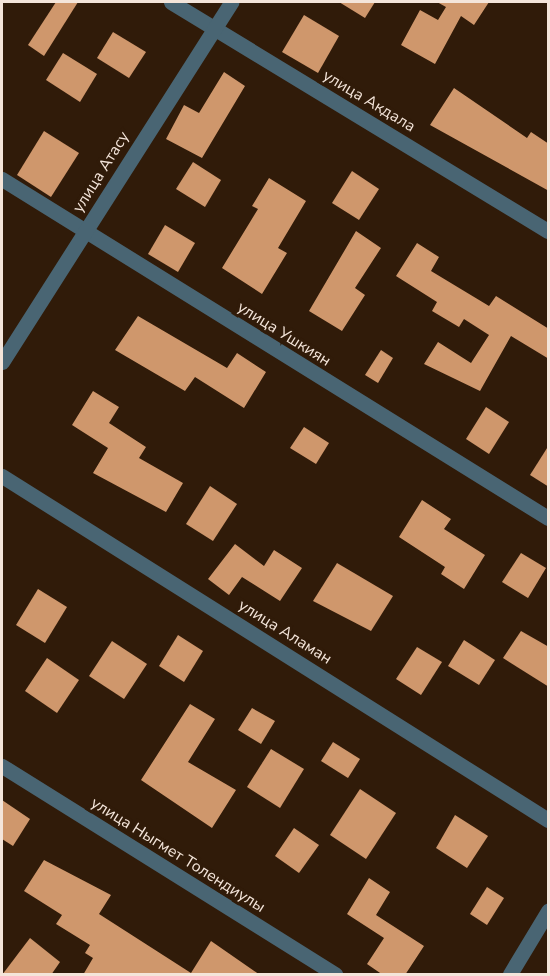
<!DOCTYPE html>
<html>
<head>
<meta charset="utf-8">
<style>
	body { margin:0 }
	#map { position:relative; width:550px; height:976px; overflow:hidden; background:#301b09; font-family:"Nunito Sans",sans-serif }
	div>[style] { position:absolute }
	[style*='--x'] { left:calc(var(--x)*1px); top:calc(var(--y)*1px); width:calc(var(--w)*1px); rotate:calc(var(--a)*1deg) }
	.building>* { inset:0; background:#cf976c }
	.street>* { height:15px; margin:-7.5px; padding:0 7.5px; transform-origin:7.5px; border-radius:7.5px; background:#496573 }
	span { translate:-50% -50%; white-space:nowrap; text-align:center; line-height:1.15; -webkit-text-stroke:6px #301b09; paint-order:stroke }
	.street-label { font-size:16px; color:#f4e5da }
	.frame { position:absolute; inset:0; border:3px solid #f4e5da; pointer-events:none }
</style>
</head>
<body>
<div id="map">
	<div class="building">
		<i style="clip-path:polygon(56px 2px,78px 2px,44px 56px,28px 45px)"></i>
		<i style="clip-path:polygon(339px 2px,375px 2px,365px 18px)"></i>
		<i style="clip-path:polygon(437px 2px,489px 2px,474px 25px,461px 16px,435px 64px,401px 45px,420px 10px,438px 20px,446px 7px)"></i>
		<i style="clip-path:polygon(304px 15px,339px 36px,318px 73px,282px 52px)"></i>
		<i style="clip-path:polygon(113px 32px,146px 52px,129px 78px,97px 58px)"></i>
		<i style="clip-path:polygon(63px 53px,97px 74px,80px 102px,46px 80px)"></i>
		<i style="clip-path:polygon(224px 72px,245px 86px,202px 158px,166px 139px,184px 105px,199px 113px)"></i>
		<i style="clip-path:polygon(454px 88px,527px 138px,531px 132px,549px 144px,549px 191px,430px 125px)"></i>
		<i style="clip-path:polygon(44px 131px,79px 153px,51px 197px,17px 175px)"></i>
		<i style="clip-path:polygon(193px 162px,221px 180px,205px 207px,176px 189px)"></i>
		<i style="clip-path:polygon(352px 171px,379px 189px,359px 220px,332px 203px)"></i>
		<i style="clip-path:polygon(269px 178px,306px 201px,278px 248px,287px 253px,262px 294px,222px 268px,258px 209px,252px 206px)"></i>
		<i style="clip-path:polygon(165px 225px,195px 243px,178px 272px,148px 254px)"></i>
		<i style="clip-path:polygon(356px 231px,381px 248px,355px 288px,365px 295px,342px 331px,309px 311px)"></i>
		<i style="clip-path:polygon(417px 243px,439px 257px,431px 271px,489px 306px,496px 296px,549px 329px,549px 359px,511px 336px,480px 391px,424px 364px,438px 342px,471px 363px,489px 335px,464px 319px,459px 327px,432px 311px,437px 302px,396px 276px)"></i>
		<i style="clip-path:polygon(138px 316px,227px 368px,237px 353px,266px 372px,244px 408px,195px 377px,185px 391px,115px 350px)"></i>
		<i style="clip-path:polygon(381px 350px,393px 358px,378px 383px,365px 375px)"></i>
		<i style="clip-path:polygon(93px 391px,119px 407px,109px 423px,146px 447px,139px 458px,183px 483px,166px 512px,93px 473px,108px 448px,72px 425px)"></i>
		<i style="clip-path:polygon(486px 407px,509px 422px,489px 454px,466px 439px)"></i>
		<i style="clip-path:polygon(304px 427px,329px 443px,316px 464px,290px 448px)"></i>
		<i style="clip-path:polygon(549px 445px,549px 487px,530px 475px)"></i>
		<i style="clip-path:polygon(210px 486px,237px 504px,213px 541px,186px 524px)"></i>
		<i style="clip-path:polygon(422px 500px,451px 519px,444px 529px,485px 555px,464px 589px,441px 574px,445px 567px,399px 537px)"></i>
		<i style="clip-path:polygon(235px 544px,264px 566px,274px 550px,302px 568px,280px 601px,242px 577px,229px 595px,208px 579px)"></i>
		<i style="clip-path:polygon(521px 553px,546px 568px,528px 598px,502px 582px)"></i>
		<i style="clip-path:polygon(337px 563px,393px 596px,371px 631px,313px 601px)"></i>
		<i style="clip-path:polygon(38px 589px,67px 607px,45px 643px,16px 625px)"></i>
		<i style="clip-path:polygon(521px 631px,549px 647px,549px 687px,503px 658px)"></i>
		<i style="clip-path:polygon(178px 635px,203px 651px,184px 682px,159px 666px)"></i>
		<i style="clip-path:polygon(464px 640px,495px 660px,479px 685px,448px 666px)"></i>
		<i style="clip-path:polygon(112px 641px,147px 664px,124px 699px,89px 676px)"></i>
		<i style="clip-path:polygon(417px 647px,442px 662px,421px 695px,396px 679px)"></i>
		<i style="clip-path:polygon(47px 658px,79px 680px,57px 713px,25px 691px)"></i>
		<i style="clip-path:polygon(190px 704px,215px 719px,188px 762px,236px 790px,212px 828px,141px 780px)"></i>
		<i style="clip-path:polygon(252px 708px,275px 721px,261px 744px,238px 730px)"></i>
		<i style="clip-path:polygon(333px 742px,360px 759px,348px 778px,321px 761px)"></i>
		<i style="clip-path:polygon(271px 749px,304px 769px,280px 808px,247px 787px)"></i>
		<i style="clip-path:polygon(360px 789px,396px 813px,366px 859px,330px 835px)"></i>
		<i style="clip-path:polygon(2px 800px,30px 819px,13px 846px,2px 839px)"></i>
		<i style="clip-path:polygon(455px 815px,488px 836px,467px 868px,436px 848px)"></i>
		<i style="clip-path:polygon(294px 828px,319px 845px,299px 873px,275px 856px)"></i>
		<i style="clip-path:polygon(44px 860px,111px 895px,99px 914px,191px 973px,211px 941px,260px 975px,83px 975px,93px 958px,85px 953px,90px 945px,56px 924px,62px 915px,24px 891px)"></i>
		<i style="clip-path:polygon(369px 878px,390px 892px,376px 915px,424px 946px,405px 975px,383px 975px,367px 964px,384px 938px,347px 914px)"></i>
		<i style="clip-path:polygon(487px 887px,504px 898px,487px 925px,470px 914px)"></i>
		<i style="clip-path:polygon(30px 938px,60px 962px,51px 975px,2px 975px)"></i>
	</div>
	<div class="street">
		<i style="--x:171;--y:2;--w:441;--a:31.3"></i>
		<i style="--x:2;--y:179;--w:643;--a:31.84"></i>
		<i style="--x:2;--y:362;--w:427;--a:-57.5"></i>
		<i style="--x:2;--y:476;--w:645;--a:32.21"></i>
		<i style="--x:2;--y:766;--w:393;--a:32"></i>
		<i style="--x:510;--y:974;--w:74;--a:-58.9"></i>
	</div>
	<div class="street-label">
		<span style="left:369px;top:101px;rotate:31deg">улица Акдала</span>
		<span style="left:101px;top:172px;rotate:-58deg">улица Атасу</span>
		<span style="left:284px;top:334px;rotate:32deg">улица Ушкиян</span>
		<span style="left:285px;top:632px;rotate:32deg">улица Аламан</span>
		<span style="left:178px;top:855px;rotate:32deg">улица Ныгмет Толендиулы</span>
	</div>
	<div class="frame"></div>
</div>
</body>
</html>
